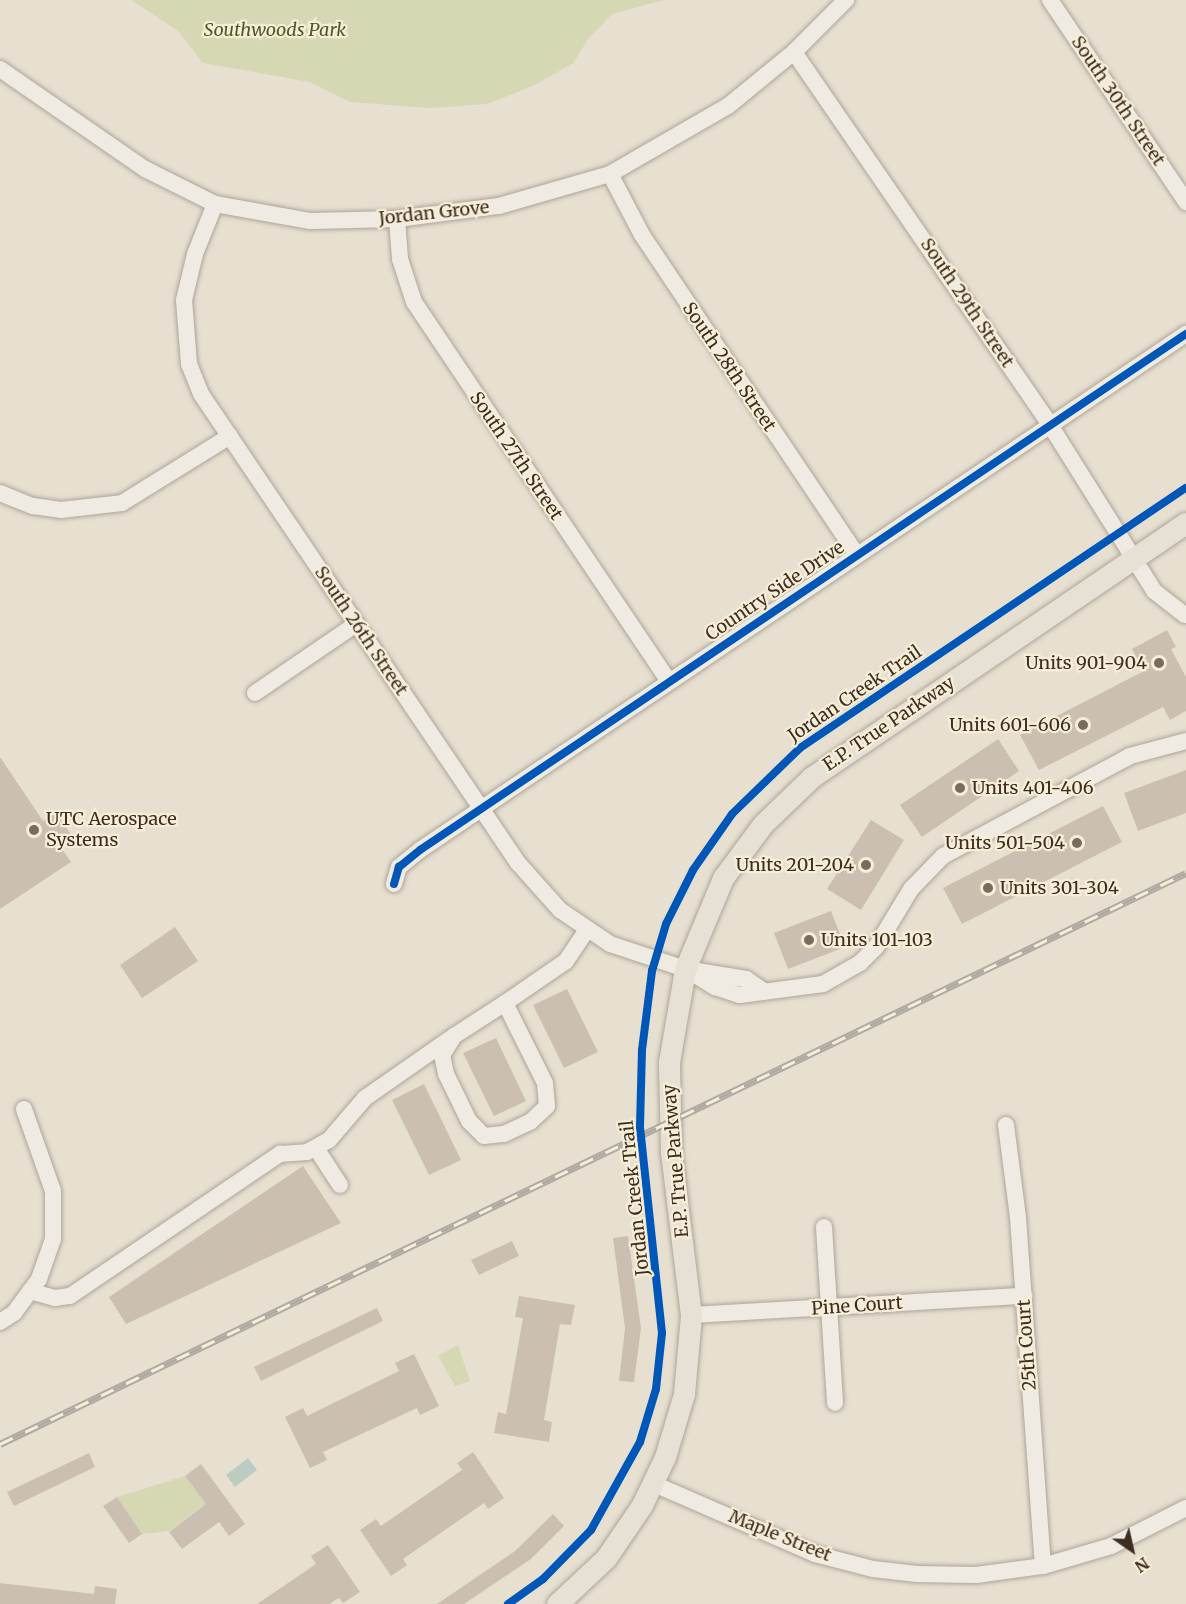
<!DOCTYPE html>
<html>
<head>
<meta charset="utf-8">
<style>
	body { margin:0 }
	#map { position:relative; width:1186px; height:1604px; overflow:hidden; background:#e7e0d1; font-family:Merriweather,serif }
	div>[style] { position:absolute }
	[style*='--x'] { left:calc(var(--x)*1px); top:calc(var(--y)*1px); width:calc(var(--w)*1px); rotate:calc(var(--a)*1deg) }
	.green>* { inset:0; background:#d6d7b3 }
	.water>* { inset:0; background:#bcccc2 }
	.building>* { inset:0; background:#cbbfb2 }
	.roads { filter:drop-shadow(0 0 2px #ada599) drop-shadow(0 0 2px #ada599) }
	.minor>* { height:16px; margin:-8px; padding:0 8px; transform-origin:8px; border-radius:8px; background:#efebe3 }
	.major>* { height:21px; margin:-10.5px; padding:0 10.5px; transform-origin:10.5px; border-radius:10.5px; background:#e6e1d4 }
	.rail>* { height:7px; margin-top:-3.5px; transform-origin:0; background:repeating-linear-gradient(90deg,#f7eed8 0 14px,#afaaa2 0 28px); box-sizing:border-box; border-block:2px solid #afaaa2 }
	.cycleway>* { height:8px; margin:-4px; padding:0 4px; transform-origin:4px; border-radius:4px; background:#0057b8 }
	.dots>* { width:16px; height:16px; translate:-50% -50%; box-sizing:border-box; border:3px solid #f7eed8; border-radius:50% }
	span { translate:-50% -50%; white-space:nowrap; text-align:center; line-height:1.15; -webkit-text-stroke:4.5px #f7eed8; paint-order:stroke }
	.park-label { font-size:18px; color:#4d5a26; font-style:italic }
	.street-label { font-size:18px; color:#3d2e20 }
	.poi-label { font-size:18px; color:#3d2e20 }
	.right { translate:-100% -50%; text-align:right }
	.left { translate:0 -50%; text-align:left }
	.north { position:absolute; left:1102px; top:1520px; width:60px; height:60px; -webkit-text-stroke:4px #f7eed8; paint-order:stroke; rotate:146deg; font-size:16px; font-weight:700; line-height:24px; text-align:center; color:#3d2e20 }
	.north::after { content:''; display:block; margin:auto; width:21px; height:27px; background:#3d2e20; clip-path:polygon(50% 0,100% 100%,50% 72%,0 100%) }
</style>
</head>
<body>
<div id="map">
	<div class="green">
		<i style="clip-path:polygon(131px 0,664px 0,612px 14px,589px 38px,573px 63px,535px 85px,487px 104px,430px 108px,350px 102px,310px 82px,203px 63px,178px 31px)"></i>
		<i style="clip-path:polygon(458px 1345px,470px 1381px,455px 1386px,438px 1356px)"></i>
		<i style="clip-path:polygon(185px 1476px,206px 1504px,169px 1531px,142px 1534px,117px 1497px)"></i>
	</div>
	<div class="water">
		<i style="clip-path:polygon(248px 1458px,257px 1470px,235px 1487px,226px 1475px)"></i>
	</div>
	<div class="building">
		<i style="clip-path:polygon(1167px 630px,1176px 647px,1171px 649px,1186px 677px,1186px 711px,1170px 720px,1163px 707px,1039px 770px,1020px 735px,1144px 671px,1132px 649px)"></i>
		<i style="clip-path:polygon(998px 739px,1019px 771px,922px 837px,900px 805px)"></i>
		<i style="clip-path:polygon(0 757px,43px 821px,56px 813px,75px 840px,62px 849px,71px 862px,0 909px)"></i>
		<i style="clip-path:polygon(1186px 770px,1186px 813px,1138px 831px,1124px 793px)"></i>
		<i style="clip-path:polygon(1103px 806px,1122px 842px,962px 924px,943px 888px)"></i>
		<i style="clip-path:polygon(871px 820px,904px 840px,861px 910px,827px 889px)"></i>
		<i style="clip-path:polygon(831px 911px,845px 947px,788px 969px,774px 933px)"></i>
		<i style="clip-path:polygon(175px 927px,198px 961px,142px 998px,120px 965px)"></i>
		<i style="clip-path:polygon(567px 989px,598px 1052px,564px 1068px,533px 1005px)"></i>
		<i style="clip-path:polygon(496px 1038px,526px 1101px,494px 1116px,463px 1053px)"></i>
		<i style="clip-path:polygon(424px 1084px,461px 1160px,429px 1175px,392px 1100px)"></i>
		<i style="clip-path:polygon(303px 1166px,341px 1223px,126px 1324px,109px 1297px)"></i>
		<i style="clip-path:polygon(628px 1236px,641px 1328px,634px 1382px,619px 1381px,625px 1328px,613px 1238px)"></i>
		<i style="clip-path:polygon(512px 1241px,519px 1256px,479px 1275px,471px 1260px)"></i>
		<i style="clip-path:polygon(519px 1296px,575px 1305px,571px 1325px,560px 1324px,544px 1420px,552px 1422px,549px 1442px,494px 1433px,498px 1412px,506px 1414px,523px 1318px,515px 1317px)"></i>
		<i style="clip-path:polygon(377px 1308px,383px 1321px,261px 1381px,254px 1367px)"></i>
		<i style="clip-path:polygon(414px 1354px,439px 1406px,420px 1415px,417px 1408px,323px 1452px,327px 1460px,310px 1468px,285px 1417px,303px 1408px,307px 1416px,399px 1371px,395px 1363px)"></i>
		<i style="clip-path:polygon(473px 1452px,504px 1498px,488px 1509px,484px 1503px,403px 1559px,407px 1565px,391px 1576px,360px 1530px,376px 1519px,381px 1526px,462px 1470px,457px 1463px)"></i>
		<i style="clip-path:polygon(89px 1453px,95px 1467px,14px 1506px,7px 1492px)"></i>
		<i style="clip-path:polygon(201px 1464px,245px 1524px,229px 1536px,219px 1522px,182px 1549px,169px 1532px,206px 1504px,185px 1476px)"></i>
		<i style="clip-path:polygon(117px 1497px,142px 1534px,129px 1543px,103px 1506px)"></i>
		<i style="clip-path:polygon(553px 1514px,564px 1526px,531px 1559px,464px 1604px,437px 1604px,515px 1551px)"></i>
		<i style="clip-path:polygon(328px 1545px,360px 1592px,343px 1603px,339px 1598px,329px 1604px,257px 1604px,316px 1564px,311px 1556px)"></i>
		<i style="clip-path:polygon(0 1583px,94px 1594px,95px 1586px,117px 1589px,115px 1604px,0 1604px)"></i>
	</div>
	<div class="roads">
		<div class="minor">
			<i style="--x:1050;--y:0;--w:244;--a:56"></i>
			<i style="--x:794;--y:52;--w:452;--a:55.5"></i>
			<i style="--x:1050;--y:425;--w:196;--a:57.9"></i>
			<i style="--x:1154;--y:591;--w:39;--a:38"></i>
			<i style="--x:0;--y:69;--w:176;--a:34.6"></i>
			<i style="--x:145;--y:169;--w:78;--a:26.6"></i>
			<i style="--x:215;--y:204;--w:97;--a:10.1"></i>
			<i style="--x:310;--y:221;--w:87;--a:-1.3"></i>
			<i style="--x:397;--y:219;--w:103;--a:-7.3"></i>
			<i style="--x:499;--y:206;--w:116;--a:-16.1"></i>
			<i style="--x:610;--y:174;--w:136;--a:-30"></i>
			<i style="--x:728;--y:106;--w:85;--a:-39.3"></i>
			<i style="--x:794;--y:52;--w:74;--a:-45"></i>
			<i style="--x:610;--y:174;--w:69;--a:62.3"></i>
			<i style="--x:642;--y:235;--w:384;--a:56.1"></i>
			<i style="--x:215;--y:204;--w:54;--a:111.8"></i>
			<i style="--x:195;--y:254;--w:47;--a:103.4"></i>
			<i style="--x:184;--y:300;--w:64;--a:85.5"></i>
			<i style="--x:189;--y:364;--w:32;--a:68"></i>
			<i style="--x:201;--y:394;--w:566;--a:55.94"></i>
			<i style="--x:518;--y:863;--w:63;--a:48.2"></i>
			<i style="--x:560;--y:910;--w:60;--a:34.2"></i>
			<i style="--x:610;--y:944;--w:79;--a:18.4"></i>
			<i style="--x:685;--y:969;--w:62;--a:9.3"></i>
			<i style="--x:746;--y:979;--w:22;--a:34"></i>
			<i style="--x:397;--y:219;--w:40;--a:85.7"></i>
			<i style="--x:400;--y:259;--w:45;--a:72"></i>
			<i style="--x:414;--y:302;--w:457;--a:56.1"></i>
			<i style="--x:0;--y:493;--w:35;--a:22"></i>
			<i style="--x:33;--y:506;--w:28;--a:8"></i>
			<i style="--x:61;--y:510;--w:61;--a:-6.5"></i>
			<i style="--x:122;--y:503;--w:127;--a:-31.8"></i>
			<i style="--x:255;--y:693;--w:122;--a:-34.3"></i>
			<i style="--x:394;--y:884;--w:18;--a:-74"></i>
			<i style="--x:399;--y:867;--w:27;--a:-39"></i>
			<i style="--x:420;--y:850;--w:924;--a:-33.97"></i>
			<i style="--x:689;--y:971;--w:31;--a:32"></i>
			<i style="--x:715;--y:987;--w:26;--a:18"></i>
			<i style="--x:740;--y:995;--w:84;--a:-7.5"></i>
			<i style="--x:823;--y:984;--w:43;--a:-29.6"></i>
			<i style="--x:860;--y:963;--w:23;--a:-45"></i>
			<i style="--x:876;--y:947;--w:68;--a:-58.9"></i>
			<i style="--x:911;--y:889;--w:46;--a:-45.9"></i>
			<i style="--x:943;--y:856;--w:212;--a:-28.1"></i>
			<i style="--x:1130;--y:756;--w:58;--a:-15"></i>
			<i style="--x:505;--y:1003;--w:61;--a:147.1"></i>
			<i style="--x:454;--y:1036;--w:22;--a:122"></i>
			<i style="--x:442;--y:1055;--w:19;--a:78"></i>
			<i style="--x:446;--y:1074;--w:52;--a:63.9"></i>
			<i style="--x:469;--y:1121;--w:21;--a:45"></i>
			<i style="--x:484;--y:1136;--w:20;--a:-6"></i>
			<i style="--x:504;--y:1134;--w:29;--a:-25"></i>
			<i style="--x:530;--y:1122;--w:23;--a:-43"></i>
			<i style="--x:547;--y:1106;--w:23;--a:-95"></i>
			<i style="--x:545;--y:1083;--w:89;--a:-116.6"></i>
			<i style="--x:505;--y:1003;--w:74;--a:-34.5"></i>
			<i style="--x:566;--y:961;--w:37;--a:-56"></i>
			<i style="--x:1006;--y:1125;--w:94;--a:82.6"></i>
			<i style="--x:1018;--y:1218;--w:349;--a:85.9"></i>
			<i style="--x:316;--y:1148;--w:44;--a:57"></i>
			<i style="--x:824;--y:1227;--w:176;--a:86.4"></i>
			<i style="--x:30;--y:1291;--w:26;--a:16"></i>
			<i style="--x:55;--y:1298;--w:15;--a:-8"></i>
			<i style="--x:70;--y:1296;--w:254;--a:-34.1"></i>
			<i style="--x:280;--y:1154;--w:27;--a:-4"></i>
			<i style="--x:307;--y:1152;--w:25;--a:-29"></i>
			<i style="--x:329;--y:1140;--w:55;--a:-49.4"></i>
			<i style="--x:365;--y:1098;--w:108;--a:-34.9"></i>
			<i style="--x:691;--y:1315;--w:334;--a:-3.3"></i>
			<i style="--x:0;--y:1322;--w:17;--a:-33"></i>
			<i style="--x:14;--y:1313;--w:42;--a:-53.7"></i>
			<i style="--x:39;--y:1279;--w:42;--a:-70.7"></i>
			<i style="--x:53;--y:1239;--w:48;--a:-90"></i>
			<i style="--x:53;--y:1191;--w:87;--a:-109.5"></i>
			<i style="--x:654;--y:1484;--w:176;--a:23.5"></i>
			<i style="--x:815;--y:1554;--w:60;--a:14.5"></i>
			<i style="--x:873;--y:1569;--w:44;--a:6.5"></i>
			<i style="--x:917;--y:1574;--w:59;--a:1"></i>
			<i style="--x:976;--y:1575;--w:68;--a:-7.7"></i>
			<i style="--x:1043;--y:1566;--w:71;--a:-16.4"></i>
			<i style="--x:1111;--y:1546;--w:84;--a:-26.9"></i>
		</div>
		<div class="major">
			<i style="--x:557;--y:1604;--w:67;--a:-43.2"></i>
			<i style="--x:606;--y:1558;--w:64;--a:-55.8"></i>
			<i style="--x:642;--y:1505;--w:53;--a:-64.4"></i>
			<i style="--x:665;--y:1457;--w:66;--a:-73.2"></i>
			<i style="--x:684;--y:1394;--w:79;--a:-84.9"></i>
			<i style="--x:691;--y:1315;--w:163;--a:-97"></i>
			<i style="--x:671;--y:1153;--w:91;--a:-91.3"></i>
			<i style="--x:669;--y:1062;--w:94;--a:-80.2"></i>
			<i style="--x:685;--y:969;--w:99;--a:-67.3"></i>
			<i style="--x:723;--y:878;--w:67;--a:-53.5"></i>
			<i style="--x:763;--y:824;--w:68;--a:-43.8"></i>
			<i style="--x:812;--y:777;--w:452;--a:-34.2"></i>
		</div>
	</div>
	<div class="rail">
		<i style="--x:0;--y:1444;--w:1316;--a:-25.71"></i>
	</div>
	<div class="cycleway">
		<i style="--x:394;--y:884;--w:18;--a:-74"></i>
		<i style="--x:399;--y:867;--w:27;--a:-39"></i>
		<i style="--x:420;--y:850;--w:924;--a:-33.97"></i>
		<i style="--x:508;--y:1604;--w:43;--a:-35.5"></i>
		<i style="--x:543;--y:1579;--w:69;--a:-45.6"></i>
		<i style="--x:591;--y:1530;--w:101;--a:-60.9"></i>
		<i style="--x:640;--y:1442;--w:55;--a:-73.2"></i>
		<i style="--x:656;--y:1389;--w:56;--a:-83.9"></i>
		<i style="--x:662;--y:1333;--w:208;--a:-96.1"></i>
		<i style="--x:640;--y:1126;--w:76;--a:-88.5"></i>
		<i style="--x:642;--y:1050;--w:80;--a:-82.8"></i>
		<i style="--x:652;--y:971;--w:49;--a:-73.4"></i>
		<i style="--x:666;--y:924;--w:60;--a:-63.4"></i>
		<i style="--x:693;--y:870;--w:68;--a:-55.1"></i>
		<i style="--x:732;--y:814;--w:95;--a:-44.1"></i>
		<i style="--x:800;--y:748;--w:465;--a:-34"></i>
	</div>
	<div class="dots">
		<i style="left:1159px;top:663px;background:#786c5e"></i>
		<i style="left:1083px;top:725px;background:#786c5e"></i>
		<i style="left:960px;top:788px;background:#786c5e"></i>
		<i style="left:34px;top:830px;background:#786c5e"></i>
		<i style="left:1077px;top:843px;background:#786c5e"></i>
		<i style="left:866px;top:865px;background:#786c5e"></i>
		<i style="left:988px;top:888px;background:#786c5e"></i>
		<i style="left:809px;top:940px;background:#786c5e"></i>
	</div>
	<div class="park-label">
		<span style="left:275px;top:30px">Southwoods Park</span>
	</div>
	<div class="street-label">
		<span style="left:1118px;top:101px;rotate:56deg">South 30th Street</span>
		<span style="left:434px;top:213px;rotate:-6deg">Jordan Grove</span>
		<span style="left:967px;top:303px;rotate:56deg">South 29th Street</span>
		<span style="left:729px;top:367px;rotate:56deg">South 28th Street</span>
		<span style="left:516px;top:456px;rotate:56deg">South 27th Street</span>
		<span style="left:775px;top:591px;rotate:-34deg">Country Side Drive</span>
		<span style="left:361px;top:631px;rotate:56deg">South 26th Street</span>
		<span style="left:855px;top:694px;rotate:-34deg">Jordan Creek Trail</span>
		<span style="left:889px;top:724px;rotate:-34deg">E.P. True Parkway</span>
		<span style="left:676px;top:1161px;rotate:-95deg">E.P. True Parkway</span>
		<span style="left:635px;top:1198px;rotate:-96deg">Jordan Creek Trail</span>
		<span style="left:857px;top:1306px;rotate:-4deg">Pine Court</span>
		<span style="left:1027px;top:1345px;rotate:-94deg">25th Court</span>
		<span style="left:780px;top:1536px;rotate:22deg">Maple Street</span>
	</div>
	<div class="poi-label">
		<span class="right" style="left:1147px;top:663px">Units 901-904</span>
		<span class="right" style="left:1071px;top:725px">Units 601-606</span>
		<span class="left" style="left:972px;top:788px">Units 401-406</span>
		<span class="left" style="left:46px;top:830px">UTC Aerospace<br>Systems</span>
		<span class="right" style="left:1065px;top:843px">Units 501-504</span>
		<span class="right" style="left:854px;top:865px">Units 201-204</span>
		<span class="left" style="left:1000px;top:888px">Units 301-304</span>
		<span class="left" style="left:821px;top:940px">Units 101-103</span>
	</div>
	<div class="north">N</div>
</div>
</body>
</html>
